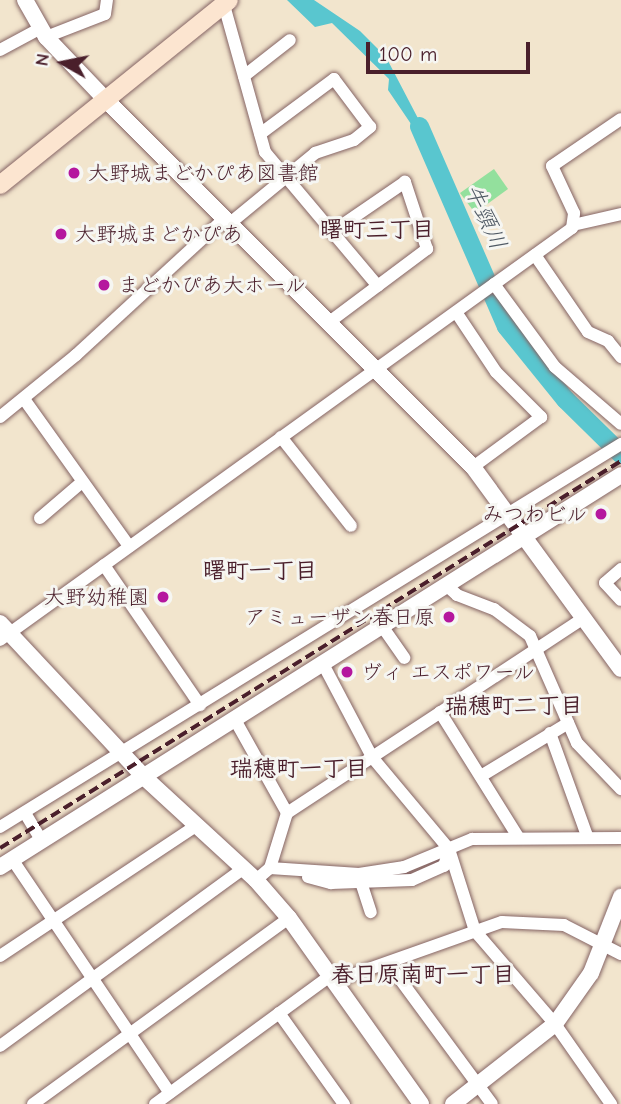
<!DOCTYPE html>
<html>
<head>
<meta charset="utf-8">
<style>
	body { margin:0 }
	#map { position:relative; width:621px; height:1104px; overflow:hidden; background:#f2e5cd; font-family:"Comic Neue","Klee One",sans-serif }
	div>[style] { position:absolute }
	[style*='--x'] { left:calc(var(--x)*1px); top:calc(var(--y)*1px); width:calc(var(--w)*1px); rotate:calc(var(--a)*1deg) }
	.green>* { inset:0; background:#93e09d }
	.water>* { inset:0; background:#59c6cf }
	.river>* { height:19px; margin:-9.5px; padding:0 9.5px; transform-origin:9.5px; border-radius:9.5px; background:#59c6cf }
	.roads { filter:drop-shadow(0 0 2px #856464) drop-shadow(0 0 2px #856464) }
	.minor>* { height:12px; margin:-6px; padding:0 6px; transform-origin:6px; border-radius:6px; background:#fff }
	.tertiary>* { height:16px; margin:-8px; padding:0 8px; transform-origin:8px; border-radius:8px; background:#fff }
	.secondary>* { height:18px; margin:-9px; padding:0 9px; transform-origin:9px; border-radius:9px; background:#fce5d0 }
	.rail>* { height:3.5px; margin-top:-1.75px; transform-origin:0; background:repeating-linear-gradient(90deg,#4a1f2b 0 10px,transparent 0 15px) }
	.dots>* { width:19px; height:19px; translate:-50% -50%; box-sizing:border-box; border:4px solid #f6f6f2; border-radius:50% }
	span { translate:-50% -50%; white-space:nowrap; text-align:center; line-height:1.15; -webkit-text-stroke:6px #f6f6f2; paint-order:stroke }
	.poi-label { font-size:21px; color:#4a1f2b }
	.left { translate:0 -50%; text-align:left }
	.right { translate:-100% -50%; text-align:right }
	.water-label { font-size:23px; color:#4f5964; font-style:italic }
	.neighbourhood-label { font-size:23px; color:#4a1f2b; font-weight:700 }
	.north { position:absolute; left:28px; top:28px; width:70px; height:70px; -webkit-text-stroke:5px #f6f6f2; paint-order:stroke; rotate:279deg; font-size:19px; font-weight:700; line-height:28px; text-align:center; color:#4a1f2b }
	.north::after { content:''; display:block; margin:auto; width:24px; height:32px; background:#4a1f2b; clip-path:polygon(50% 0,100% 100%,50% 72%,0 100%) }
	.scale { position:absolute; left:366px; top:42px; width:164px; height:32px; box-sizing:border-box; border:4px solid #4a1f2b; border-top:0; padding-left:9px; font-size:21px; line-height:24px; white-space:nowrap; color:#4a1f2b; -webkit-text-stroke:5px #f6f6f2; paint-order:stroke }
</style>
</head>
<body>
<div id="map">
	<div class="green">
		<i style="clip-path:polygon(494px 169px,508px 189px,475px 213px,460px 193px)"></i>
	</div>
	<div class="water">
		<i style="clip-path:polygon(287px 0,314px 0,360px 31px,386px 57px,422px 126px,430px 152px,388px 90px,389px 79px,332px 23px,315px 27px)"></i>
	</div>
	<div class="river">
		<i style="--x:419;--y:126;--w:218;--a:66.5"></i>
		<i style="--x:506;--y:326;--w:94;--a:51.1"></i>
		<i style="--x:565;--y:399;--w:78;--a:44.5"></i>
	</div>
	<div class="roads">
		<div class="minor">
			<i style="--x:224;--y:5;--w:153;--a:74.4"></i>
			<i style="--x:265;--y:152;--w:175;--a:49.9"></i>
			<i style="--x:46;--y:37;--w:63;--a:-21.3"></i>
			<i style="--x:105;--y:14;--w:14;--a:-82"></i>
			<i style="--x:0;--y:50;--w:47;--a:-28.2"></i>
			<i style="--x:244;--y:76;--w:58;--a:-38"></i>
			<i style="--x:229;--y:224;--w:112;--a:-39.5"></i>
			<i style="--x:315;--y:153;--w:41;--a:-18.4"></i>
			<i style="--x:354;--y:140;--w:21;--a:-39"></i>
			<i style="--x:370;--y:127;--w:60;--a:-126.9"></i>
			<i style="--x:334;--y:79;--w:92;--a:143.4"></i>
			<i style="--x:573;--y:225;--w:49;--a:-12.9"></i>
			<i style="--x:535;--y:255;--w:93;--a:55.5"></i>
			<i style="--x:588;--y:332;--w:22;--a:24"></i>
			<i style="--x:608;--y:341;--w:21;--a:51"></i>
			<i style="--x:494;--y:284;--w:103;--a:53.7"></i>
			<i style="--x:555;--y:367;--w:87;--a:40.8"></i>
			<i style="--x:456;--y:312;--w:72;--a:56.3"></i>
			<i style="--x:496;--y:372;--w:64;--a:45"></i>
			<i style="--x:541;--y:417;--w:84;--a:143.7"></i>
			<i style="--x:328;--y:323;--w:124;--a:-36.8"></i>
			<i style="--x:427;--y:249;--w:71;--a:-108.2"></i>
			<i style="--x:405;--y:182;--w:88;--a:145.6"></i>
			<i style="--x:24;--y:399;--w:181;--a:54.5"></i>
			<i style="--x:0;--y:417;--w:98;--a:-39.2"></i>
			<i style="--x:76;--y:355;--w:201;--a:-42.6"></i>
			<i style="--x:281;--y:437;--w:113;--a:51.8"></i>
			<i style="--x:40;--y:518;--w:55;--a:-40.6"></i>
			<i style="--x:104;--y:565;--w:170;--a:55.6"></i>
			<i style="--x:621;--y:569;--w:21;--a:139"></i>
			<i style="--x:605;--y:583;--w:23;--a:47"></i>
			<i style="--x:446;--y:585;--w:15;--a:42"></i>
			<i style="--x:457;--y:595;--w:40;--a:21"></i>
			<i style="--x:494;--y:609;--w:45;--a:36.9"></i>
			<i style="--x:530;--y:636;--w:117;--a:66.3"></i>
			<i style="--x:577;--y:743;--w:64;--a:46.3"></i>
			<i style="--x:382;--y:626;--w:39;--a:55"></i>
			<i style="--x:0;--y:640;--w:705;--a:-35.76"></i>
			<i style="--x:572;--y:228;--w:15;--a:-82"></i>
			<i style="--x:574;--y:213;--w:52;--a:-115.1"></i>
			<i style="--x:552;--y:166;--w:83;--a:-34.3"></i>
			<i style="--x:322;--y:662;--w:107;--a:62.2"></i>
			<i style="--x:372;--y:757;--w:120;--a:50.1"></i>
			<i style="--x:449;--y:849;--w:86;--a:72.4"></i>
			<i style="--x:475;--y:931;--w:123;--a:49.3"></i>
			<i style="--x:555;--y:1024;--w:98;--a:55"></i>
			<i style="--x:440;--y:712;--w:147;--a:58"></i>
			<i style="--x:234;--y:718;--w:109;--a:60.8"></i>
			<i style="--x:287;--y:813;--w:58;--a:107.2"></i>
			<i style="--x:550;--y:733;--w:109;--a:70.2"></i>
			<i style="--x:481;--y:776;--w:102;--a:-31.3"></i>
			<i style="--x:25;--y:813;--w:33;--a:59"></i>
			<i style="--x:287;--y:813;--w:355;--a:-33.3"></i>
			<i style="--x:0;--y:827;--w:730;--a:-31.66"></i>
			<i style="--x:12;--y:859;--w:282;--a:56"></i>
			<i style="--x:359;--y:876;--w:38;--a:72"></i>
			<i style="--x:308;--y:877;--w:24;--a:15"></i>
			<i style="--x:331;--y:883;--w:81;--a:-2.1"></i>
			<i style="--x:412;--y:880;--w:35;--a:-24"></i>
			<i style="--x:444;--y:866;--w:17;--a:-73"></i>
			<i style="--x:256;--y:880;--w:18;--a:-41"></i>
			<i style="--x:270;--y:868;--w:89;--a:3.9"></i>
			<i style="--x:359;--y:874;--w:46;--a:-8.8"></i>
			<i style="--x:404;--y:867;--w:74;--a:-22.4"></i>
			<i style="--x:472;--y:839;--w:149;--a:-0.4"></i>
			<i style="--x:0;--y:956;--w:235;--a:-33.6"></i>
			<i style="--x:388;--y:963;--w:175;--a:53.6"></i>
			<i style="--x:335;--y:981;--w:177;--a:-19.5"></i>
			<i style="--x:502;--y:922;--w:62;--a:2.8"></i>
			<i style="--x:564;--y:925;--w:64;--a:27"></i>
			<i style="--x:279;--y:1013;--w:112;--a:54.5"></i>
			<i style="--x:0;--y:1046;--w:301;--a:-36.1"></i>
			<i style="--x:33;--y:1104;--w:316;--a:-36"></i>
			<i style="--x:155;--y:1104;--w:217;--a:-36.2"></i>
		</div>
		<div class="tertiary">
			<i style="--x:25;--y:0;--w:43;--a:60.4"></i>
			<i style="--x:46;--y:37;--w:86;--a:46.4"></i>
			<i style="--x:105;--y:99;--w:520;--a:45"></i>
			<i style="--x:473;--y:467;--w:250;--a:53.8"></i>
			<i style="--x:0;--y:623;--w:211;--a:46.9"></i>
			<i style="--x:144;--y:777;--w:152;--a:42.6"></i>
			<i style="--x:256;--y:880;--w:50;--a:49"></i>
			<i style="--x:289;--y:918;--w:228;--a:54.6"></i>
			<i style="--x:0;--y:867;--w:734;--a:-32.26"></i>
			<i style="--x:453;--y:1104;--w:130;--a:-38.1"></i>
			<i style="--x:555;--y:1024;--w:62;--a:-54.8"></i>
			<i style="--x:591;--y:973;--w:82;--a:-68.5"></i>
		</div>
		<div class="secondary">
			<i style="--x:0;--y:185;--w:294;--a:-38.9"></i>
		</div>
	</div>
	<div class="rail">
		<i style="--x:0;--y:848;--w:732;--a:-31.93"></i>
	</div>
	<div class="dots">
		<i style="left:74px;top:173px;background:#b5179e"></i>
		<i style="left:61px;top:234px;background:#b5179e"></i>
		<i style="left:104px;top:285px;background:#b5179e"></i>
		<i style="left:601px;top:514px;background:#b5179e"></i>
		<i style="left:163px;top:597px;background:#b5179e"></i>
		<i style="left:449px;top:617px;background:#b5179e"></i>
		<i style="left:347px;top:672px;background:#b5179e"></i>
	</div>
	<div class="poi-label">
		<span class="left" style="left:88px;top:173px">大野城まどかぴあ図書館</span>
		<span class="left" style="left:75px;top:234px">大野城まどかぴあ</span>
		<span class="left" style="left:118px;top:285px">まどかぴあ大ホール</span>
		<span class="right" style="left:587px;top:514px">みつわビル</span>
		<span class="right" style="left:149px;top:597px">大野幼稚園</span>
		<span class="right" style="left:435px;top:617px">アミューザン春日原</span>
		<span class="left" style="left:361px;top:672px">ヴィ エスポワール</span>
	</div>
	<div class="water-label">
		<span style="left:485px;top:217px;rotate:66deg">牛頸川</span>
	</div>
	<div class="neighbourhood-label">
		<span style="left:377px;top:230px">曙町三丁目</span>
		<span style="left:260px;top:571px">曙町一丁目</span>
		<span style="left:514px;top:706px">瑞穂町二丁目</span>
		<span style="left:299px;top:769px">瑞穂町一丁目</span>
		<span style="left:423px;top:975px">春日原南町一丁目</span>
	</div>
	<div class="north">N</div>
	<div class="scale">100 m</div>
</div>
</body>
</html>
